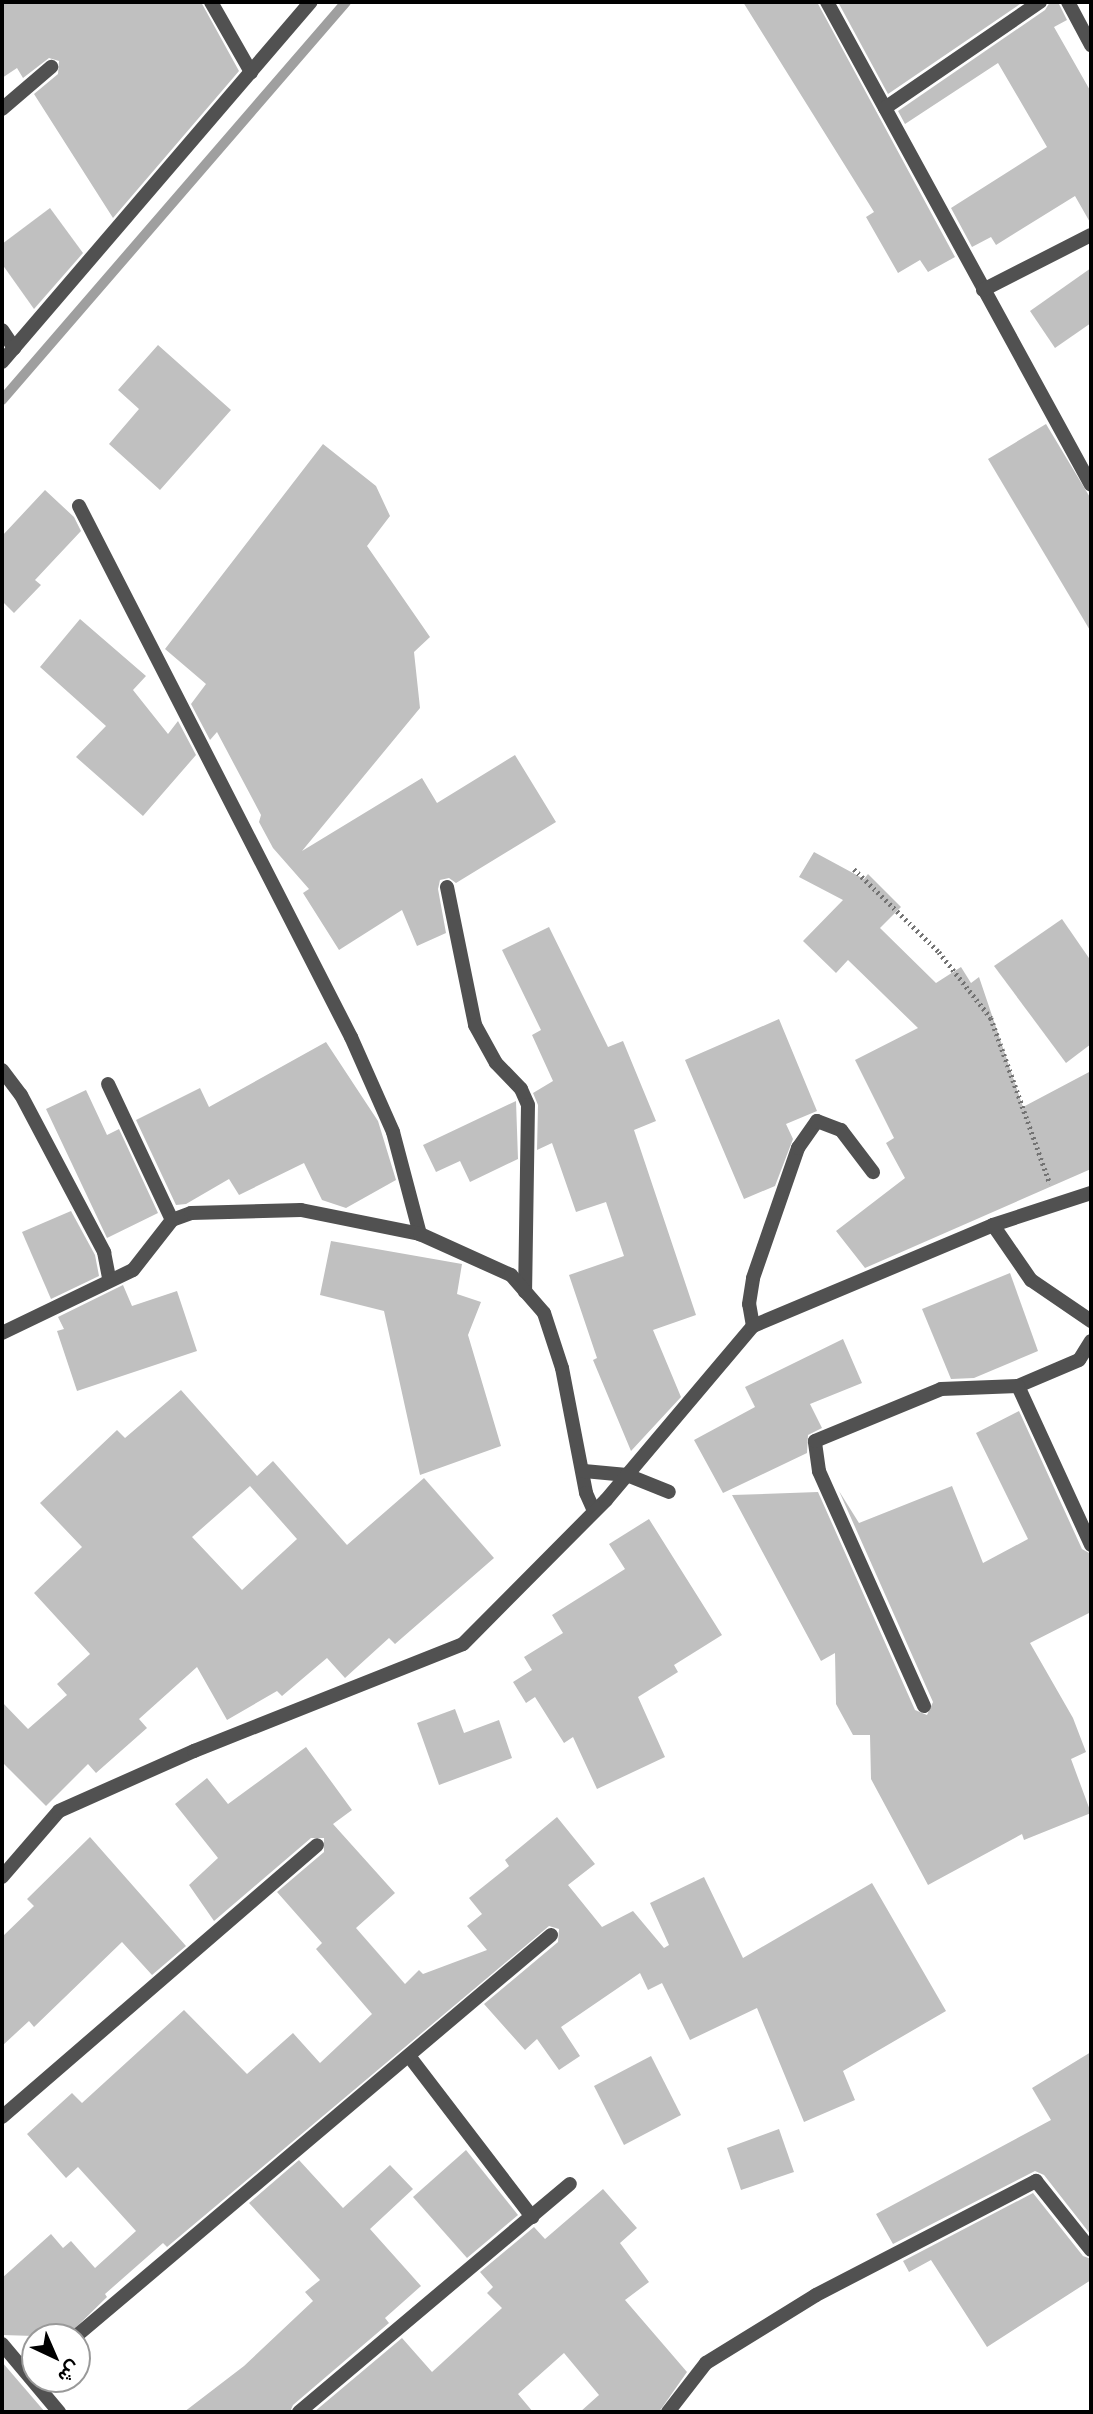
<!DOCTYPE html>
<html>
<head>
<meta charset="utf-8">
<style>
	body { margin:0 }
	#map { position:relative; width:1093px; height:2414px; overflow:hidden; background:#fff; font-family:Signika,Vazirmatn,sans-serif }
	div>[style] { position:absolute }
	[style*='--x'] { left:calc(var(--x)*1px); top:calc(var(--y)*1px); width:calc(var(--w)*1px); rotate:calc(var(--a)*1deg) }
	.stream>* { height:10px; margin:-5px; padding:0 5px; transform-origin:5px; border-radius:5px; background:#9f9f9f }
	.building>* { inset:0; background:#c0c0c0 }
	.path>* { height:4.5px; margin-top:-2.25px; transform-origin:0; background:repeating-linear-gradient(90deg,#737373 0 2px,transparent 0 5.5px) }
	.minor>* { height:14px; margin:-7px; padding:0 7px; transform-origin:7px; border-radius:7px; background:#515151 }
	span { translate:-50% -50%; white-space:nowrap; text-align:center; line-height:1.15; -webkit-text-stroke:6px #fff; paint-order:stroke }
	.frame { position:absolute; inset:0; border:4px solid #000; pointer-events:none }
	.north { position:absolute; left:21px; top:2323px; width:70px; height:70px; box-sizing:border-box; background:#fff; border:2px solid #999; border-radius:50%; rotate:136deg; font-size:19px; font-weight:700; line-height:28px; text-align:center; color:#000 }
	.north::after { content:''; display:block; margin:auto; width:24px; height:32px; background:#000; clip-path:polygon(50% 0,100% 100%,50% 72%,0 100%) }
</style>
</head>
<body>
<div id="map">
	<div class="stream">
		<i style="--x:2;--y:400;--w:526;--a:-49.16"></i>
	</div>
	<div class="building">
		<i style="clip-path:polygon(2px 2px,201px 2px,239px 71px,113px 218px,34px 94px,58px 74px,59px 61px,49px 58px,23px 78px,17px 68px,2px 78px)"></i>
		<i style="clip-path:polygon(743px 2px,817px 2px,955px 257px,928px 272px,920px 260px,898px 273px,866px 217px,874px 212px)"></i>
		<i style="clip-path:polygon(838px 2px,1023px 2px,888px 94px)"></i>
		<i style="clip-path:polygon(1050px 2px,1058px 2px,1067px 20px,1054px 27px,1091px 92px,1091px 224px,1075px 196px,996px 245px,991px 237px,972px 247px,951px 208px,1047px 147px,998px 63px,905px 124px,898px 111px,1045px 10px)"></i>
		<i style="clip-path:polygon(50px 208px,83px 253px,34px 309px,2px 264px,2px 244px)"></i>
		<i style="clip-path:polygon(1091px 268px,1091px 323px,1055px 348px,1030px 311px)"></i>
		<i style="clip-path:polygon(158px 345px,231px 410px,160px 490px,109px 444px,139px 409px,118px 390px)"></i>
		<i style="clip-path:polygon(1046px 424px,1091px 499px,1091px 632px,988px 459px)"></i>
		<i style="clip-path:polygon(323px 444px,376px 486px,390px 516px,367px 546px,430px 637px,414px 652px,420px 708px,302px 851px,422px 778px,437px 803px,515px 755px,556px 822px,456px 883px,449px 878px,440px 880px,438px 889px,446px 933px,417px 946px,402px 910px,339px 950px,303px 893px,309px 889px,273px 848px,259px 822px,261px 815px,217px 732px,210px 740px,191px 704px,206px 684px,165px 649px)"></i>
		<i style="clip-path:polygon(45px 490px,74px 517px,81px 531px,35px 580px,41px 585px,14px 613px,2px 601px,2px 536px)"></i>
		<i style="clip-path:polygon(80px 619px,146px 676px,133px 690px,168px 734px,178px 721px,196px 755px,143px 816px,76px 757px,106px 726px,40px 667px)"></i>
		<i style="clip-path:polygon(814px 852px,864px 879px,868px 874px,901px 907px,880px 928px,936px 983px,961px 967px,971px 983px,979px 977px,1023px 1107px,1091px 1071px,1091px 1169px,865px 1268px,836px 1231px,905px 1178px,886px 1143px,894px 1138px,855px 1060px,918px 1028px,848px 960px,836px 973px,803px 941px,843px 900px,799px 877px)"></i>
		<i style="clip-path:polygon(1062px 919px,1091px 961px,1091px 1044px,1066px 1063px,994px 966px)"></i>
		<i style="clip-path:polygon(549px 927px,608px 1047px,623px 1041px,656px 1121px,634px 1130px,696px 1315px,653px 1330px,681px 1397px,631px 1451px,593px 1360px,597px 1358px,569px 1275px,624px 1256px,606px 1202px,576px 1212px,552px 1143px,537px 1150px,538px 1105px,533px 1093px,553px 1081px,532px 1035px,541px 1030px,502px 950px)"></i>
		<i style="clip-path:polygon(779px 1019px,817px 1111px,786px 1124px,793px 1139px,775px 1186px,744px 1199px,685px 1060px)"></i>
		<i style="clip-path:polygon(326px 1042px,378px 1121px,396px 1180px,346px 1208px,322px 1200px,304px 1163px,239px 1195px,229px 1179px,186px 1204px,176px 1205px,136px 1120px,200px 1088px,209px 1107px)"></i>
		<i style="clip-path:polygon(86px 1090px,107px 1135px,119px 1129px,158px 1213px,107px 1238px,46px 1109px)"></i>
		<i style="clip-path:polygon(516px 1101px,518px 1159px,470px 1182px,460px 1161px,436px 1172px,423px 1145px)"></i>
		<i style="clip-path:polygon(71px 1211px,95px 1255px,99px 1276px,51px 1299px,22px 1232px)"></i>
		<i style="clip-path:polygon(331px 1241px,462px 1264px,457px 1294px,481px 1302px,468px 1335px,501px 1446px,420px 1475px,384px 1311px,320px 1295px)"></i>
		<i style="clip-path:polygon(1010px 1273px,1038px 1351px,974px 1378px,951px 1379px,922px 1309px)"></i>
		<i style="clip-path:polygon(123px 1285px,132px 1306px,177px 1291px,197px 1351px,77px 1391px,57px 1331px,64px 1329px,58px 1317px)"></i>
		<i style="clip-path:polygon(843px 1339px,862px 1383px,810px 1404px,822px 1428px,808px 1435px,807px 1453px,723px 1493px,694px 1440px,755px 1407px,745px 1387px)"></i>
		<i style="clip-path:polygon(evenodd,181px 1390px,257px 1476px,273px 1461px,347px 1545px,424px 1478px,494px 1558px,395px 1644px,389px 1638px,345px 1678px,327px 1658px,282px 1696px,277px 1691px,227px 1720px,197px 1667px,139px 1719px,147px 1728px,96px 1773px,88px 1764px,46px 1806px,2px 1762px,2px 1702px,28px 1729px,67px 1695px,57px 1684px,90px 1654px,34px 1593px,82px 1547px,40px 1503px,117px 1430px,125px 1438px,181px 1390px,250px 1486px,297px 1539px,242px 1590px,192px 1537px,250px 1486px)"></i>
		<i style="clip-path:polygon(1019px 1411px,1082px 1549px,1091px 1554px,1091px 1612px,1030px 1643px,1073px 1718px,1086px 1752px,1071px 1759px,1091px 1813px,1024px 1840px,1022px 1834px,928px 1885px,871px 1779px,870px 1735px,853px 1735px,836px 1704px,835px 1653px,821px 1661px,732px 1495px,818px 1492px,915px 1710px,927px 1715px,933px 1702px,839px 1491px,859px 1523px,952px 1486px,983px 1563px,1028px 1539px,976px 1433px)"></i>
		<i style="clip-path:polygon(649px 1519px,722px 1635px,674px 1665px,678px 1672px,638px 1697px,665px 1757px,597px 1789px,573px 1737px,564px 1743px,535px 1697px,526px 1703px,513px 1682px,532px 1670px,524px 1657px,563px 1633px,552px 1615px,625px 1569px,609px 1544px)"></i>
		<i style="clip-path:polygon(455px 1709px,464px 1733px,499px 1720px,512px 1758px,439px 1785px,417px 1723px)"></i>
		<i style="clip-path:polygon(306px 1747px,352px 1810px,333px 1824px,395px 1893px,356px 1928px,405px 1984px,419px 1970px,423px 1974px,487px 1950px,467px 1926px,482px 1914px,469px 1898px,509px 1866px,505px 1860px,557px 1817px,595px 1864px,568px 1885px,602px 1927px,633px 1911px,664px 1948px,669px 1945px,650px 1903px,704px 1877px,743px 1958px,872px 1883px,946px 2011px,843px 2071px,855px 2100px,804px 2122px,757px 2008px,690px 2040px,662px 1983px,648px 1990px,640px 1973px,561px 2027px,580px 2056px,559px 2070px,537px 2039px,525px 2050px,484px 2004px,558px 1942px,559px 1929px,549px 1926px,167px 2247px,163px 2243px,105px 2294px,107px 2297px,66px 2337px,2px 2335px,2px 2278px,51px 2234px,63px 2248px,71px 2241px,95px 2268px,136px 2231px,78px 2167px,66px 2178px,27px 2134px,72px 2093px,82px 2103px,184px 2010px,247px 2074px,293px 2033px,320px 2063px,372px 2014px,316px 1949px,322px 1943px,277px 1892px,324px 1852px,324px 1838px,311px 1838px,214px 1921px,189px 1885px,218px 1858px,175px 1804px,207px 1778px,228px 1804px)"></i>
		<i style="clip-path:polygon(90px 1837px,186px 1946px,152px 1975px,122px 1942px,34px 2027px,29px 2021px,2px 2046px,2px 1937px,34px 1906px,27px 1899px)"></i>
		<i style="clip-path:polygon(1091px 2052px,1091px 2235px,1044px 2175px,1035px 2171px,893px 2244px,876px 2214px,1051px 2120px,1032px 2088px)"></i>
		<i style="clip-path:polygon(651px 2056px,681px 2115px,624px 2145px,594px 2086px)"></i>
		<i style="clip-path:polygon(779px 2129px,794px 2172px,741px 2190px,727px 2148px)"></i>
		<i style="clip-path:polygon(466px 2150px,518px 2215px,467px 2258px,413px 2197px)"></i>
		<i style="clip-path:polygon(299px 2160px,343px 2208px,390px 2165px,413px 2189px,370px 2229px,421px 2286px,385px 2318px,389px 2323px,293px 2405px,290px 2412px,184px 2412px,244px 2366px,313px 2301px,305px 2292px,320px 2280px,249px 2203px)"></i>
		<i style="clip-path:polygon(603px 2189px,637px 2228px,620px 2243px,649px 2282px,625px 2300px,687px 2372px,659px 2412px,580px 2412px,599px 2395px,564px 2353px,518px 2394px,533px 2412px,314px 2412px,402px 2338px,432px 2372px,502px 2308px,487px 2293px,493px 2287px,480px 2272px,534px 2227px,545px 2239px)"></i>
		<i style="clip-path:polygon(1033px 2193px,1083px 2256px,1091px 2259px,1091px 2280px,987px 2347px,931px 2260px,909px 2272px,903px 2261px)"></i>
		<i style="clip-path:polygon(2px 2362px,45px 2412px,2px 2412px)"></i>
	</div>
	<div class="path">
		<i style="--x:854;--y:869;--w:119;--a:44.3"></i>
		<i style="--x:939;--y:952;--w:84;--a:51.8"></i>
		<i style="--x:991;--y:1018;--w:176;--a:70.4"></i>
	</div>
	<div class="minor">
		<i style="--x:211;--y:2;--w:81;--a:60.3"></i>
		<i style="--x:827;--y:2;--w:550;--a:61.34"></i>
		<i style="--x:1068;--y:2;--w:49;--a:61.9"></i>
		<i style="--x:885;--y:108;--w:188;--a:-34.4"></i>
		<i style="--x:2;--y:109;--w:65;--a:-40.6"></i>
		<i style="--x:983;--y:290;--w:121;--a:-27"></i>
		<i style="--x:2;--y:330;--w:22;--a:56"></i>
		<i style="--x:2;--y:362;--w:474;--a:-49.4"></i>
		<i style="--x:79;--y:506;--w:597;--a:62.88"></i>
		<i style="--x:351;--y:1037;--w:104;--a:66.1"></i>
		<i style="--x:393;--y:1132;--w:106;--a:75.2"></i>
		<i style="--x:447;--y:887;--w:141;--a:78.5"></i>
		<i style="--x:475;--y:1025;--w:43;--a:61.1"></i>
		<i style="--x:496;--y:1063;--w:36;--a:46"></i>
		<i style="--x:521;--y:1089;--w:17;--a:66"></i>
		<i style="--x:528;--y:1105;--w:187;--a:90.9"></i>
		<i style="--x:2;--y:1070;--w:31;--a:53"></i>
		<i style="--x:21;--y:1095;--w:178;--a:62.1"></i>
		<i style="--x:104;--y:1252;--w:26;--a:79"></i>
		<i style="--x:108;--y:1084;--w:150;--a:64.8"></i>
		<i style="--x:993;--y:1225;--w:67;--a:55.4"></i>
		<i style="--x:1031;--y:1280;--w:73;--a:34.3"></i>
		<i style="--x:753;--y:1326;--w:22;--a:-100"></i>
		<i style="--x:749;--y:1304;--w:26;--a:-81"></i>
		<i style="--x:753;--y:1278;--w:138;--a:-70.9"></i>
		<i style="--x:798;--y:1148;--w:33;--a:-55"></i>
		<i style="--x:817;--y:1121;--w:26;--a:21"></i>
		<i style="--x:841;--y:1130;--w:53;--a:52.7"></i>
		<i style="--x:2;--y:1333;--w:145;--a:-25.7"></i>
		<i style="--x:133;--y:1270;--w:63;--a:-52"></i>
		<i style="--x:172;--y:1220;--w:20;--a:-20"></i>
		<i style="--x:191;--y:1213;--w:110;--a:-1.6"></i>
		<i style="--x:301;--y:1210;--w:121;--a:11.4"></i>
		<i style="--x:420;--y:1234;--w:100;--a:24.3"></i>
		<i style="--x:511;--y:1275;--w:50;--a:49"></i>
		<i style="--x:544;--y:1313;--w:58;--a:71.9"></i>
		<i style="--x:562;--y:1368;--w:127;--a:79.1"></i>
		<i style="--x:586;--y:1493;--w:20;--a:66"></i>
		<i style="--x:1091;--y:1341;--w:22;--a:122"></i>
		<i style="--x:1079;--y:1360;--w:66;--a:156.9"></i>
		<i style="--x:1018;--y:1386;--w:175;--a:65.3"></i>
		<i style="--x:584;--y:1471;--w:43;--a:5.3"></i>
		<i style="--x:627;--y:1475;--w:45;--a:22"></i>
		<i style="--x:924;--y:1706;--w:257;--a:-114.1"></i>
		<i style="--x:819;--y:1471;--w:30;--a:-98"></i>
		<i style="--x:815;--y:1441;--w:136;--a:-22.4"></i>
		<i style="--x:941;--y:1389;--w:77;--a:-2.2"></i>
		<i style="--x:2;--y:1877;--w:87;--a:-49.2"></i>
		<i style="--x:59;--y:1811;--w:148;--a:-24"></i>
		<i style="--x:194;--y:1751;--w:289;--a:-21.7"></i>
		<i style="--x:463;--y:1644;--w:203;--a:-45.2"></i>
		<i style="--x:606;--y:1500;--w:228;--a:-49.8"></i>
		<i style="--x:753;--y:1326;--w:260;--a:-22.8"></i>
		<i style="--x:993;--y:1225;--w:103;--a:-18.1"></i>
		<i style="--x:409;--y:2056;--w:203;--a:52.6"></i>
		<i style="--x:2;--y:2117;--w:416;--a:-40.8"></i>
		<i style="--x:75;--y:2337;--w:623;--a:-40.18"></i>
		<i style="--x:2;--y:2344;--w:89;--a:50"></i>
		<i style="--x:299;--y:2412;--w:354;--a:-40.1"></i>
		<i style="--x:668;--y:2412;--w:62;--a:-52.2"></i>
		<i style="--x:706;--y:2363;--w:129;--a:-31.7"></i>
		<i style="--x:816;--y:2295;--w:248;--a:-27.4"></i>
		<i style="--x:1036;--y:2181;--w:88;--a:51.4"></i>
	</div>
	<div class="frame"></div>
	<div class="north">ش</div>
</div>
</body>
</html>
